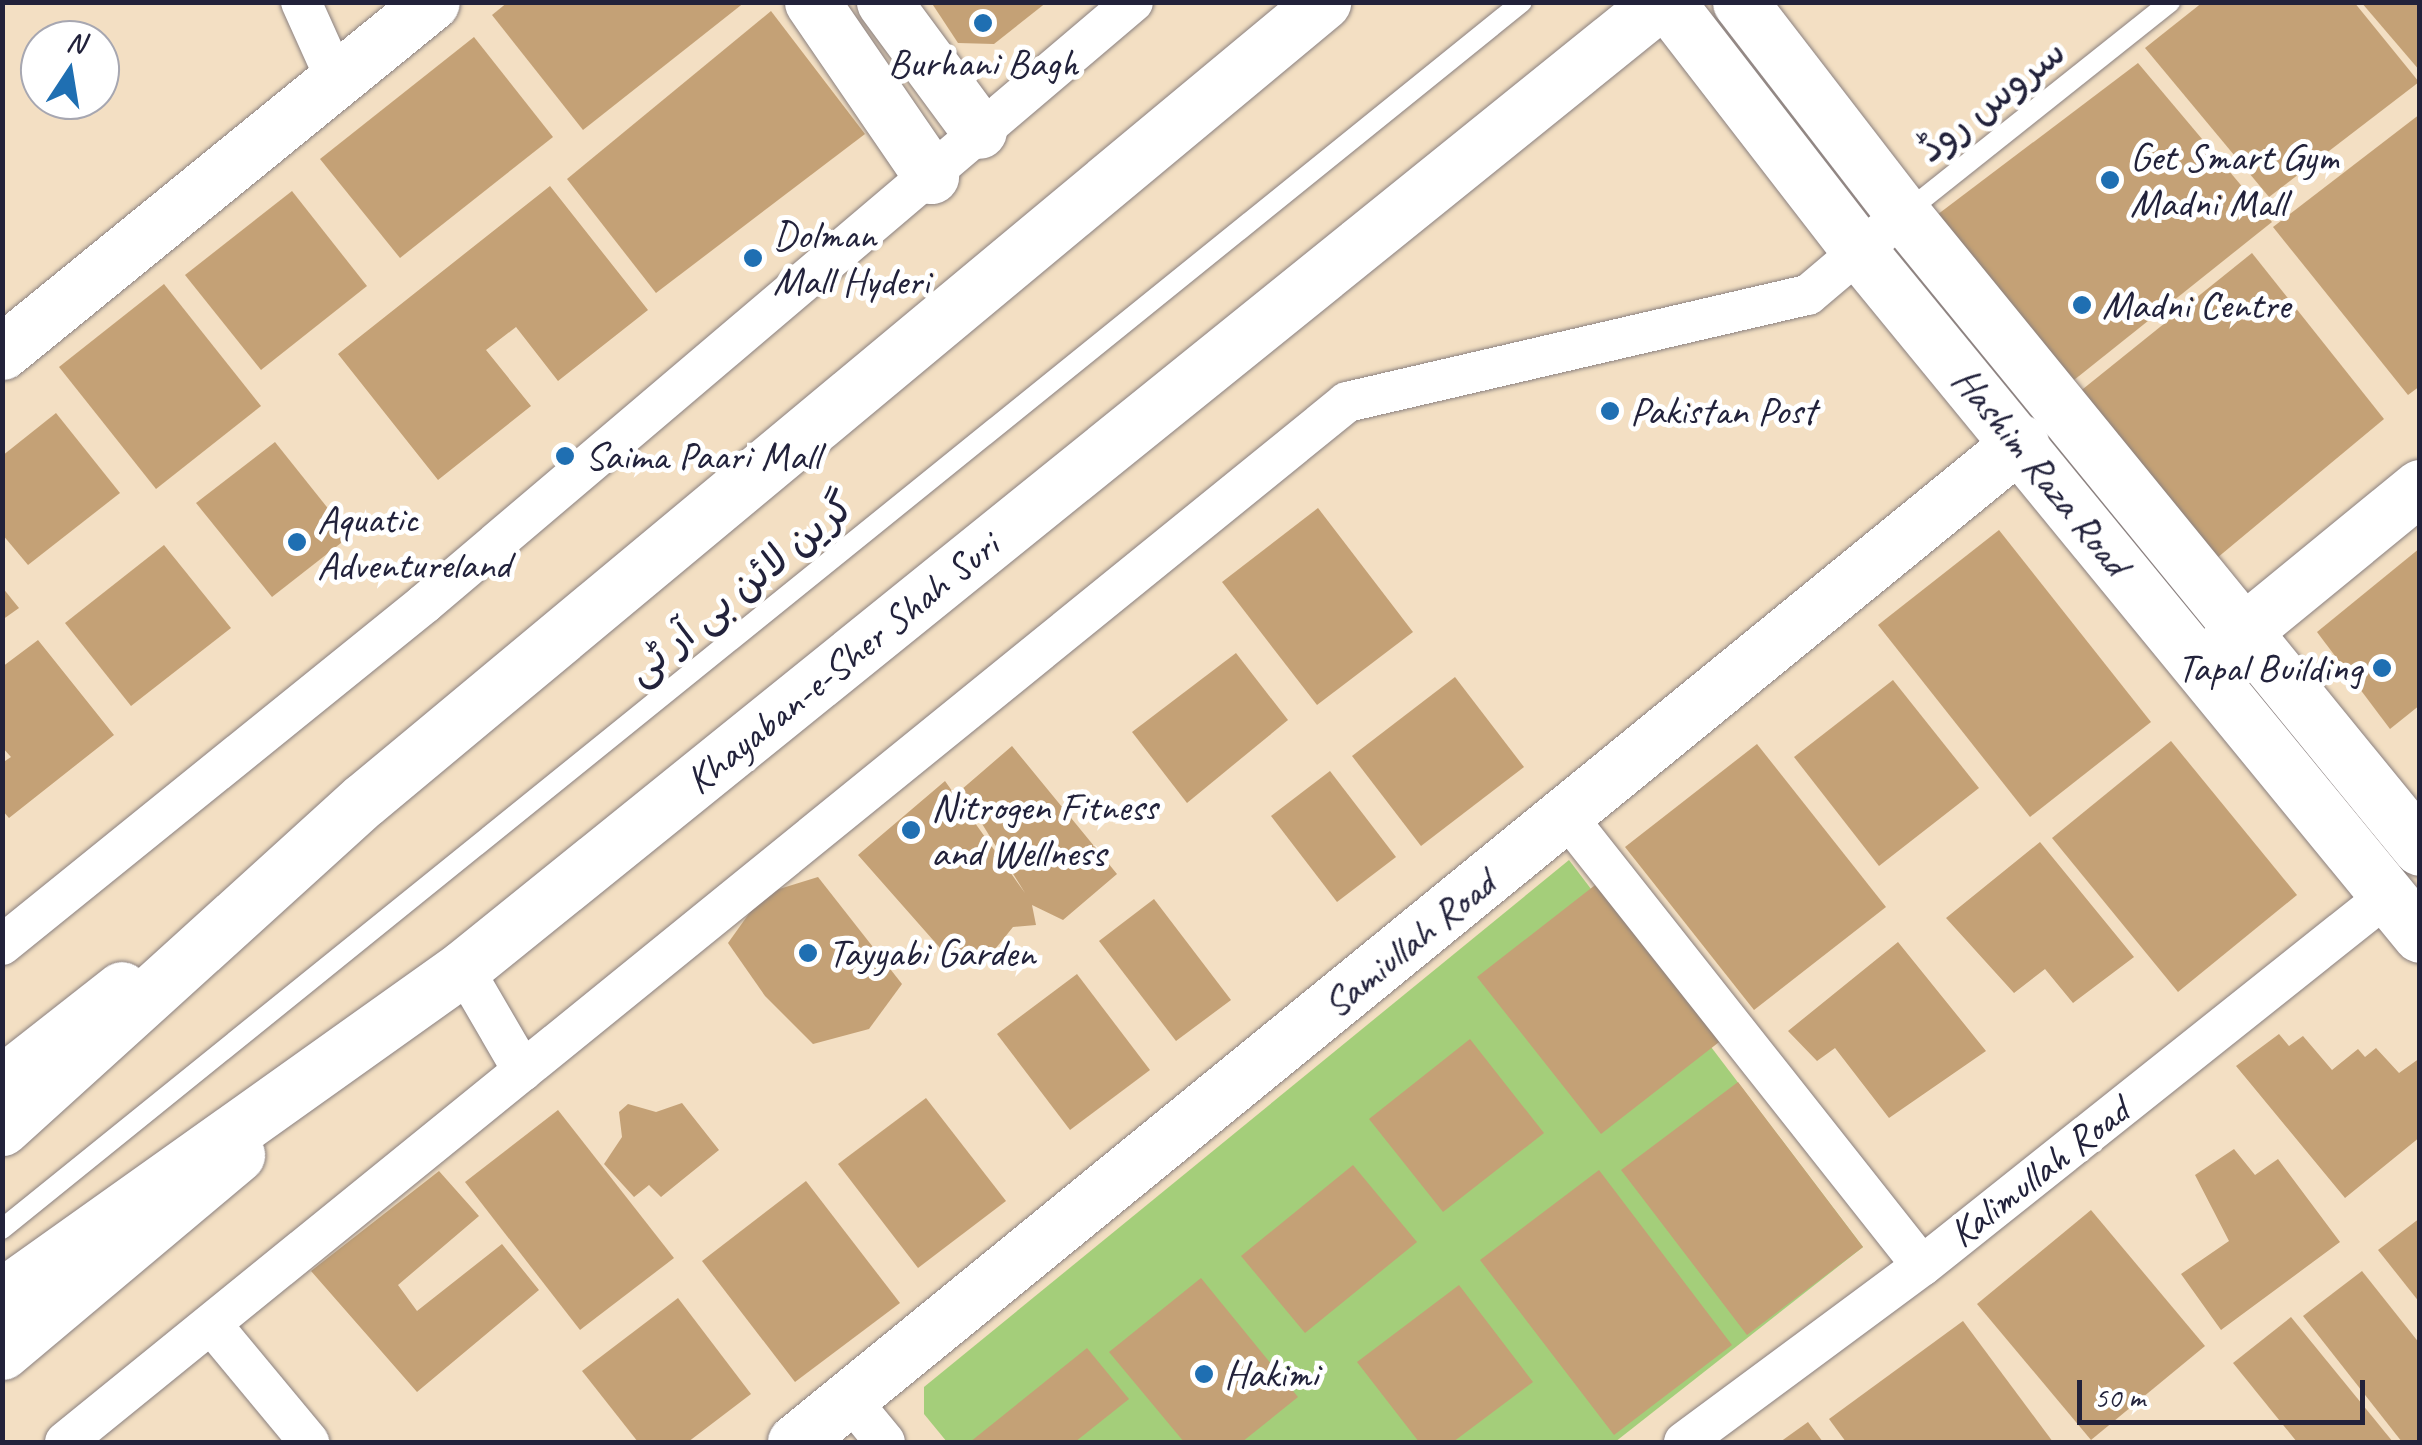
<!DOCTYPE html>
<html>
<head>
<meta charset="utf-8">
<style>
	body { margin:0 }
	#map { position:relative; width:2422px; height:1445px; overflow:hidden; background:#f3dfc3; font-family:Caveat,"Playpen Sans Arabic",sans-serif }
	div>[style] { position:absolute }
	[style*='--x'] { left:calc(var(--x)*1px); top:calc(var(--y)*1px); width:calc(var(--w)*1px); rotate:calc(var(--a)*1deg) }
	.green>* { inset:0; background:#a4ce7a }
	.building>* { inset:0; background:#c4a176 }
	.roads { filter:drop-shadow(0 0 2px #8a807f) drop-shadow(0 0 2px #8a807f) }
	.lane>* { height:20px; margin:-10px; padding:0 10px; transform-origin:10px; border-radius:10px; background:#fff }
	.street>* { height:40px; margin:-20px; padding:0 20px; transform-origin:20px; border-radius:20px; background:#fff }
	.secondary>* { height:55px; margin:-27.5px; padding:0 27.5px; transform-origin:27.5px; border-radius:27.5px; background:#fff }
	.primary>* { height:55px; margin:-27.5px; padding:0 27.5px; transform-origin:27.5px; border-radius:27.5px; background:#fff }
	.dots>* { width:28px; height:28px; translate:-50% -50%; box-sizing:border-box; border:5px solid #fff; border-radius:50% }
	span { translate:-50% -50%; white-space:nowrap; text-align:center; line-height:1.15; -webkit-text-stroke:10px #fff; paint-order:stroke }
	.poi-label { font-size:40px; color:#22223b }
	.left { translate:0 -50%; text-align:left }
	.right { translate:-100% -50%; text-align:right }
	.street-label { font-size:40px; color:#22223b }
	.frame { position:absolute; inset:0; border:5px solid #22223b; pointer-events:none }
	.north { position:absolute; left:20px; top:20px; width:100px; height:100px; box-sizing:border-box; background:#fff; border:2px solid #a7a7b1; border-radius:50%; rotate:12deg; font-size:28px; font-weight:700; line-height:40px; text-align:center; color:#22223b }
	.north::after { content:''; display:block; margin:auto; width:35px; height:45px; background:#1f6fb2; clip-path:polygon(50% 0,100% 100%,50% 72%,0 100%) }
	.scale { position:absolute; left:2077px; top:1380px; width:288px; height:45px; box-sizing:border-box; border:5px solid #22223b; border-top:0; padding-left:12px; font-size:30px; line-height:35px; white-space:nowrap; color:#22223b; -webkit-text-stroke:8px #fff; paint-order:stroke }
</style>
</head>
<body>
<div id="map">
	<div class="green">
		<i style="clip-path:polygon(1569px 860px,1863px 1247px,1615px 1442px,947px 1442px,924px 1414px,924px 1387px)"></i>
	</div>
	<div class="building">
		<i style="clip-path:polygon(508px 2px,745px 2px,583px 130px,492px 15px)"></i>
		<i style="clip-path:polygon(931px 2px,1047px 2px,994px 44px,958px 43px)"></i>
		<i style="clip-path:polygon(2203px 2px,2354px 2px,2419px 82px,2269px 197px,2145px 48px)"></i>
		<i style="clip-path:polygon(2361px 2px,2420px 2px,2420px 71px)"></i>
		<i style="clip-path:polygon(771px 11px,865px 134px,656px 293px,567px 179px)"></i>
		<i style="clip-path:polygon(474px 37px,553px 137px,400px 258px,320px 159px)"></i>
		<i style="clip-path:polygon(2138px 63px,2272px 222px,2064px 388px,1929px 221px)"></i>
		<i style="clip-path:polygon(2420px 114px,2420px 386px,2408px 395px,2273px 227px)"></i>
		<i style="clip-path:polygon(550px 186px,648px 310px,558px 381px,516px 327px,486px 350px,531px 406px,438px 480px,338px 354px)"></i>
		<i style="clip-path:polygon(292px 191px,367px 286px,261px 370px,185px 275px)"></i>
		<i style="clip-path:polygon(2252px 253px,2384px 419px,2211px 563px,2073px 397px)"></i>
		<i style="clip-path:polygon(164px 284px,261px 406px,156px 489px,59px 367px)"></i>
		<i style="clip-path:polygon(56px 413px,120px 493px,28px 565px,2px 534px,2px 456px)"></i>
		<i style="clip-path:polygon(275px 442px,350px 536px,272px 597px,196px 503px)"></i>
		<i style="clip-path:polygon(1318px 508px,1413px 632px,1317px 705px,1222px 582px)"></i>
		<i style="clip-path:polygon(1999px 530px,2151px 722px,2030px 817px,1878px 625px)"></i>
		<i style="clip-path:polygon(164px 545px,231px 628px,131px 706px,65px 623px)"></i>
		<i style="clip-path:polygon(2420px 548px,2420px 705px,2390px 729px,2317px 632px)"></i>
		<i style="clip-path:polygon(2px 587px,19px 608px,2px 620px)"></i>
		<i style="clip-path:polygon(38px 640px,114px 735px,9px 818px,2px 810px,2px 763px,11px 757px,2px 747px,2px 667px)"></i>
		<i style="clip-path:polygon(1236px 653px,1288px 720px,1187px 803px,1132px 732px)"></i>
		<i style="clip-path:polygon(1455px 677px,1524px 767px,1421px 846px,1352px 756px)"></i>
		<i style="clip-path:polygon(1893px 680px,1979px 788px,1879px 866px,1794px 757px)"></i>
		<i style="clip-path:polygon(2171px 741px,2297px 895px,2178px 992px,2052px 838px)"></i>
		<i style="clip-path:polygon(1757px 744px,1886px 907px,1754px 1010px,1625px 847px)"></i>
		<i style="clip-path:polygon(1012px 746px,1117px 874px,1063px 920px,1032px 905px,1036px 925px,1013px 927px,992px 953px,948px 957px,858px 855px,945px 781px,1025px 893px,961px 790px)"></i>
		<i style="clip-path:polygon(1330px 771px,1396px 857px,1337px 902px,1271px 816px)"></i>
		<i style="clip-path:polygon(2040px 842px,2134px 957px,2073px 1003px,2045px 969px,2014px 993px,1946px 918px)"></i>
		<i style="clip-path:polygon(818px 877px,902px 984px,869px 1029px,813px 1044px,765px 996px,728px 943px,763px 894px)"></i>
		<i style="clip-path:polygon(1599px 882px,1723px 1039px,1601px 1134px,1477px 977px)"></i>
		<i style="clip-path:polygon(1154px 899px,1231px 1000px,1176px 1041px,1099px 941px)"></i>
		<i style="clip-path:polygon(1898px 942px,1986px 1051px,1889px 1118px,1835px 1048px,1817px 1061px,1788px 1031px)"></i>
		<i style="clip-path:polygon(1077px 974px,1150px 1070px,1070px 1130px,997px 1034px)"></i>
		<i style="clip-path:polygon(2279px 1034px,2289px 1046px,2303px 1036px,2332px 1070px,2358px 1049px,2365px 1057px,2376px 1048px,2399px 1073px,2420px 1058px,2420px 1137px,2345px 1198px,2236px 1066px)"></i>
		<i style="clip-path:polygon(1470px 1039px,1544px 1133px,1443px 1212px,1369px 1119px)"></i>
		<i style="clip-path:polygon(1738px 1082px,1863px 1247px,1747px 1335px,1621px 1170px)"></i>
		<i style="clip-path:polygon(926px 1098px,1006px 1201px,918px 1268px,838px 1164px)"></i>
		<i style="clip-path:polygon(682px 1103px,719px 1150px,661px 1197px,649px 1185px,634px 1197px,604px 1164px,622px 1137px,619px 1112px,628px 1104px,656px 1112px)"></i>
		<i style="clip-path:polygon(558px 1110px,674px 1258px,580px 1330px,465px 1182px)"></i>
		<i style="clip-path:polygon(2234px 1149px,2255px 1175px,2278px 1159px,2340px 1242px,2221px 1330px,2181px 1274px,2229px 1241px,2195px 1175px)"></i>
		<i style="clip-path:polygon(1353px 1165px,1417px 1242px,1305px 1333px,1241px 1256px)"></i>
		<i style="clip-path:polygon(1599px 1170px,1732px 1345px,1614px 1435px,1480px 1260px)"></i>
		<i style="clip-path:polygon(439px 1171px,479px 1216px,398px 1285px,417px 1311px,502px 1244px,539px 1290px,417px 1392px,311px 1271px)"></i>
		<i style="clip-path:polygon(806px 1181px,900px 1303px,795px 1382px,702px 1261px)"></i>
		<i style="clip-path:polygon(2091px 1210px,2205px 1346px,2091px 1440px,1977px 1304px)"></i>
		<i style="clip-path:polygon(2420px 1218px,2420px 1303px,2378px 1250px)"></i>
		<i style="clip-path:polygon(2362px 1271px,2420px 1344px,2420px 1442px,2402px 1442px,2303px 1316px)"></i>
		<i style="clip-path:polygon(1201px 1278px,1298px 1397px,1242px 1442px,1184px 1442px,1109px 1352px)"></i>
		<i style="clip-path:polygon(1459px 1285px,1533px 1382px,1453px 1442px,1419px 1442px,1357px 1362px)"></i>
		<i style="clip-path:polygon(678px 1298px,751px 1394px,688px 1442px,638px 1442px,582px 1371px)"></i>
		<i style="clip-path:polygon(2291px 1317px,2393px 1442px,2297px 1442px,2233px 1363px)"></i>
		<i style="clip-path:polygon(1963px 1321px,2053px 1442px,1846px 1442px,1829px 1419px)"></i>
		<i style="clip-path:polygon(1087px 1348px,1129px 1399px,1075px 1442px,970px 1442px)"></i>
		<i style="clip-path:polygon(1808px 1422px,1823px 1442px,1780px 1442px)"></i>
	</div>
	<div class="roads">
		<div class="lane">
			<i style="--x:1905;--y:213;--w:339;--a:-38.5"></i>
			<i style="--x:2;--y:1229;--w:1953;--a:-38.91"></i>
		</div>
		<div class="street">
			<i style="--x:301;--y:2;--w:85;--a:65.8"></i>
			<i style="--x:1567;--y:817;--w:572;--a:51.67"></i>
			<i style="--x:2;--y:945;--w:543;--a:-38.94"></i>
			<i style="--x:424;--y:604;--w:930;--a:-40.33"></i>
			<i style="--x:463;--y:968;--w:119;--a:59.8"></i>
			<i style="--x:212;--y:1325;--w:152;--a:50.3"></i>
			<i style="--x:848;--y:1397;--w:58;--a:50.6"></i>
			<i style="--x:65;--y:1442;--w:1651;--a:-39.05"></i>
			<i style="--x:1347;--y:402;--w:473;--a:-13.1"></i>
			<i style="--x:1808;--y:295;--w:96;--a:-40.3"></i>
			<i style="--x:1684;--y:1442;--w:296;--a:-36.5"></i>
			<i style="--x:1922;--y:1266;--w:596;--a:-38.52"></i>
		</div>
		<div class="secondary">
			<i style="--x:812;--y:2;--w:211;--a:55.6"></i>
			<i style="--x:884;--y:2;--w:160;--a:53.6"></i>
			<i style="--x:1667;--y:2;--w:316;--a:52.3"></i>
			<i style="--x:1860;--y:252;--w:883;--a:50.65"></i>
			<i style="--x:1740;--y:2;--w:267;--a:52.4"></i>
			<i style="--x:1903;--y:214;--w:818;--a:50.8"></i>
			<i style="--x:2;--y:352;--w:554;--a:-39.14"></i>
			<i style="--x:2217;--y:653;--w:262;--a:-39.3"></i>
			<i style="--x:2;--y:1083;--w:152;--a:-38.1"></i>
			<i style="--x:2;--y:1352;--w:307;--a:-40"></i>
			<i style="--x:795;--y:1442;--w:1582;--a:-39.2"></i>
		</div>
		<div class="primary">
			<i style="--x:2;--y:1128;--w:488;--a:-42.2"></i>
			<i style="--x:364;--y:800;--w:1248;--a:-39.76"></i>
			<i style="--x:2;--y:1296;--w:566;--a:-35.43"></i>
			<i style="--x:463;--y:968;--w:1538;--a:-38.9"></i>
		</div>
	</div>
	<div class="dots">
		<i style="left:983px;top:23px;background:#1f6fb2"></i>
		<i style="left:2110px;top:180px;background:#1f6fb2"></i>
		<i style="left:753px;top:258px;background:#1f6fb2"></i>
		<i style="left:2082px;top:305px;background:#1f6fb2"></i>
		<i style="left:1610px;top:411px;background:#1f6fb2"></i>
		<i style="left:565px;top:456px;background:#1f6fb2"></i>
		<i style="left:297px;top:542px;background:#1f6fb2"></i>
		<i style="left:2382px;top:668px;background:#1f6fb2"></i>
		<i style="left:911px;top:830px;background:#1f6fb2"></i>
		<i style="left:808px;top:953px;background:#1f6fb2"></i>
		<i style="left:1204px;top:1374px;background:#1f6fb2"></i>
	</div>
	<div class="poi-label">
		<span style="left:983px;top:63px">Burhani Bagh</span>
		<span class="left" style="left:2130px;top:180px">Get Smart Gym<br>Madni Mall</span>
		<span class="left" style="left:773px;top:258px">Dolman<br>Mall Hyderi</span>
		<span class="left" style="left:2102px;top:305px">Madni Centre</span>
		<span class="left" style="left:1630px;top:411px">Pakistan Post</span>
		<span class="left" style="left:585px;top:456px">Saima Paari Mall</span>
		<span class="left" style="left:317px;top:542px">Aquatic<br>Adventureland</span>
		<span class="right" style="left:2362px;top:668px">Tapal Building</span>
		<span class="left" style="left:931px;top:830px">Nitrogen Fitness<br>and Wellness</span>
		<span class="left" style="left:828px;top:953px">Tayyabi Garden</span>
		<span class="left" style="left:1224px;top:1374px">Hakimi</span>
	</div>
	<div class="street-label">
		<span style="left:1991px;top:100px;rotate:-38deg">سروس روڈ</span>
		<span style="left:2041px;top:471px;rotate:51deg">Hashim Raza Road</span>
		<span style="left:740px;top:588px;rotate:-39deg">گرین لائن بی آر ٹی</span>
		<span style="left:842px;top:663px;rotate:-39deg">Khayaban-e-Sher Shah Suri</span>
		<span style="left:1409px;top:944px;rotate:-39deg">Samiullah Road</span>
		<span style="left:2039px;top:1172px;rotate:-38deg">Kalimullah Road</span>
	</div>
	<div class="frame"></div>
	<div class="north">N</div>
	<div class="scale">50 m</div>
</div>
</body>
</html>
